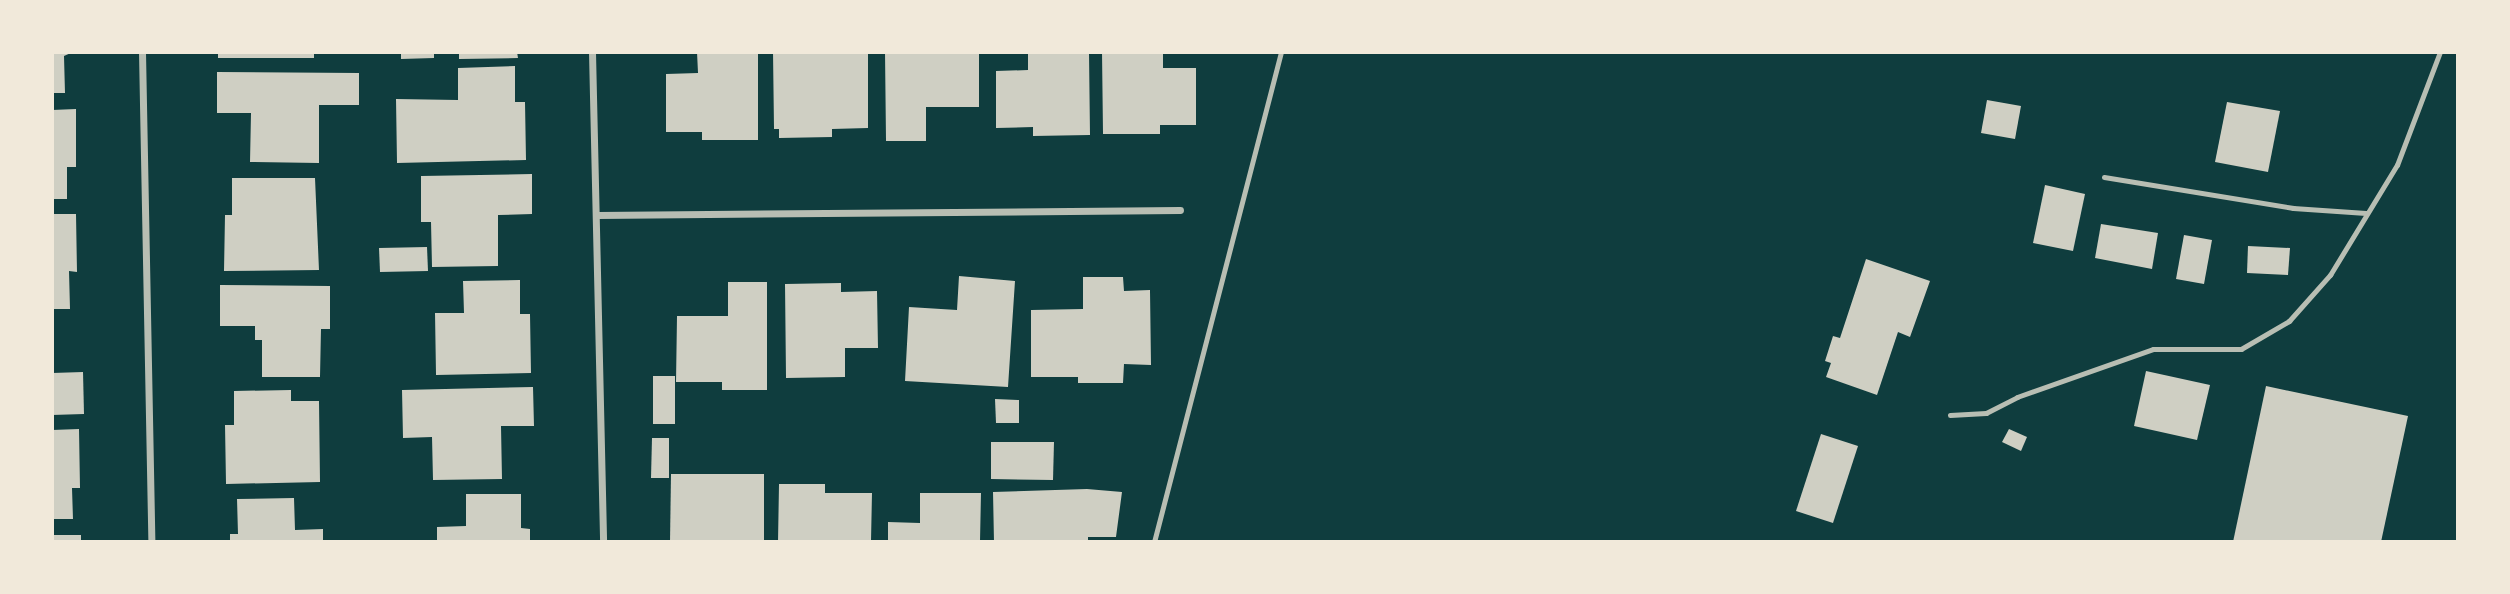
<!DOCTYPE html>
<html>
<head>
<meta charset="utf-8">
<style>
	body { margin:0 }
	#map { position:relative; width:2510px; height:594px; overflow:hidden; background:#0f3d3e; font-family:"Archivo Narrow",sans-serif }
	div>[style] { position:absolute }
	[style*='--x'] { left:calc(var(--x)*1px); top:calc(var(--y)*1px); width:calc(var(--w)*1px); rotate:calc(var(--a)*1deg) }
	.building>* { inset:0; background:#cfcfc3 }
	.service>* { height:5px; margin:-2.5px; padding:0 2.5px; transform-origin:2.5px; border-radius:2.5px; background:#b8beb3 }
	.minor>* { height:7px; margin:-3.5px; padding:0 3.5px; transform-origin:3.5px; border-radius:3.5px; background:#b8beb3 }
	span { translate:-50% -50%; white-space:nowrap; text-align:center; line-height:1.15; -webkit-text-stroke:7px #f1e9da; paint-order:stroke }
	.frame { position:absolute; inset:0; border:54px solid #f1e9da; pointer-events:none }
</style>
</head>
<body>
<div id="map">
	<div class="building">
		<i style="clip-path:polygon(52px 52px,73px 52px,64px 56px,65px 93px,52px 93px)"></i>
		<i style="clip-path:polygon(218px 52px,314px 52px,314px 58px,218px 58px)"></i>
		<i style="clip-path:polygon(401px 52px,434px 52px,434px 58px,401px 59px)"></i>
		<i style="clip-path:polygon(459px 52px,517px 52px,518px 58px,459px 59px)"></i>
		<i style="clip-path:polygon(697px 52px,758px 52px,758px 140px,702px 140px,702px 132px,666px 132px,666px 74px,698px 73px)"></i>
		<i style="clip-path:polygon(773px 52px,868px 52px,868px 128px,832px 129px,832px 137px,779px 138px,779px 129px,774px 129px)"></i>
		<i style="clip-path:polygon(885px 52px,979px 52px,979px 107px,926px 107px,926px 141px,886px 141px)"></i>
		<i style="clip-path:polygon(1028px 52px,1089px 52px,1090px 135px,1033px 136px,1033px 127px,996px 128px,996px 71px,1028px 70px)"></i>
		<i style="clip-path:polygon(1102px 52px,1163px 52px,1163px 68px,1196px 68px,1196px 125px,1160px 125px,1160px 134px,1103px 134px)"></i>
		<i style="clip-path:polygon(515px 66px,515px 102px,525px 102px,526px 160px,397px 163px,396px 99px,458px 100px,458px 68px)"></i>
		<i style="clip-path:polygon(217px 72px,359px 73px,359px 105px,319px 105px,319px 163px,250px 162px,251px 113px,217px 113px)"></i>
		<i style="clip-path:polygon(1987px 100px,2021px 106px,2015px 139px,1981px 133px)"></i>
		<i style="clip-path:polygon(2227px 102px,2280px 111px,2268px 172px,2215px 162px)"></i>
		<i style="clip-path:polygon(76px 109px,76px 167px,67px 167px,67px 199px,52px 199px,52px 110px)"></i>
		<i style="clip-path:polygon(532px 174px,532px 214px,498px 215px,498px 266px,432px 267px,431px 222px,421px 222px,421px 176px)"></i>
		<i style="clip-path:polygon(232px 178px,315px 178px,319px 270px,224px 271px,225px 215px,232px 215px)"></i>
		<i style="clip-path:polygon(2045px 185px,2085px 194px,2073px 251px,2033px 243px)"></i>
		<i style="clip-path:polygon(52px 214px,76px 214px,77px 272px,69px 271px,70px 309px,52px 309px)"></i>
		<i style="clip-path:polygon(2101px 224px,2158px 233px,2152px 269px,2095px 258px)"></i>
		<i style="clip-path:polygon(2184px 235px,2212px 240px,2204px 284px,2176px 279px)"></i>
		<i style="clip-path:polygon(2248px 246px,2290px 248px,2288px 275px,2247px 273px)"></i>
		<i style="clip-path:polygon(427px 247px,428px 271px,380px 272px,379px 248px)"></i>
		<i style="clip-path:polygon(1866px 259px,1930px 281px,1910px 337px,1898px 332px,1877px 395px,1826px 377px,1831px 363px,1825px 361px,1833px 336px,1840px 338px)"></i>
		<i style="clip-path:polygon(959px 276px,1015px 281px,1008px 387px,905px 381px,909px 307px,957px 310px)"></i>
		<i style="clip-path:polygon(1083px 277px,1123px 277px,1124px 291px,1150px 290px,1151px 365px,1124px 364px,1123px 383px,1078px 383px,1078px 377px,1031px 377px,1031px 310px,1083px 309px)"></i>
		<i style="clip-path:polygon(520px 280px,520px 314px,530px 314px,531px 373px,436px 375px,435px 313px,464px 313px,463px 281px)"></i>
		<i style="clip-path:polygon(728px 282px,767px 282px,767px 390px,722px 390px,722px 382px,676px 382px,677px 316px,728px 316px)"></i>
		<i style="clip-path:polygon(841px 283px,841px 292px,877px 291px,878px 348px,845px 348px,845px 377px,786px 378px,785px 284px)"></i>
		<i style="clip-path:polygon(220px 285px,330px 286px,330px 329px,321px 329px,320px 377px,262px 377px,262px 340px,255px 340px,255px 326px,220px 326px)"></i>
		<i style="clip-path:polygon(2146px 371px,2210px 385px,2197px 440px,2134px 426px)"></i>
		<i style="clip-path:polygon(83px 372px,84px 414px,52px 415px,52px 373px)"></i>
		<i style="clip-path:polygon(653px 376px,675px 376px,675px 424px,653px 424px)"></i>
		<i style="clip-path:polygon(2266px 386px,2408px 416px,2381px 542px,2233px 542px)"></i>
		<i style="clip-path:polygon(533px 387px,534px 426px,501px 426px,502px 479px,433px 480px,432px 437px,403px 438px,402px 390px)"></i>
		<i style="clip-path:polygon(291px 390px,291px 401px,319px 401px,320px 482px,226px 484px,225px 425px,234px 425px,234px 391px)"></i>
		<i style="clip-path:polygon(995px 399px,1019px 400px,1019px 423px,996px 423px)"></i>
		<i style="clip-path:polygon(79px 429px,80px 488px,72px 488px,73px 519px,52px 519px,52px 430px)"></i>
		<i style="clip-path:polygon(2009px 429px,2027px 437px,2021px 451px,2002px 442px)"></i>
		<i style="clip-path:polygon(1821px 434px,1858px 446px,1833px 523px,1796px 511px)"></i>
		<i style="clip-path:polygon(652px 438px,669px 438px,669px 478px,651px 478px)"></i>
		<i style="clip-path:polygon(991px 442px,1054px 442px,1053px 480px,991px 479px)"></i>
		<i style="clip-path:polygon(671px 474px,764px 474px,764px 542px,670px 542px)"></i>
		<i style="clip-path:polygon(779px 484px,825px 484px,825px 493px,872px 493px,871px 542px,778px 542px)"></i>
		<i style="clip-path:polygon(1087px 489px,1122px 492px,1116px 537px,1088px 537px,1088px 542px,994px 542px,993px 492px)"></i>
		<i style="clip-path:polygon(920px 493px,981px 493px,980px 542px,888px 542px,888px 522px,920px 523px)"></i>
		<i style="clip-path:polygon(466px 494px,521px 494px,521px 528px,530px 529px,530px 542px,437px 542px,437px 527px,466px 526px)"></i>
		<i style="clip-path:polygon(294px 498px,295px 530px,323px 529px,323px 542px,230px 542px,230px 534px,238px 534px,237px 499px)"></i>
		<i style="clip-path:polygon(52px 535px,81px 535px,81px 542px,52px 542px)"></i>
	</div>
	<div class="service">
		<i style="--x:2104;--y:177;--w:192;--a:9.3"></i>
		<i style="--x:2293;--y:208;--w:73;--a:3.9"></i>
		<i style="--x:1950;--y:415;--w:36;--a:-3"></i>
		<i style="--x:1986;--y:413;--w:35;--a:-27"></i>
		<i style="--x:2017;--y:397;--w:144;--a:-19.4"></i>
		<i style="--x:2153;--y:349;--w:88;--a:0"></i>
		<i style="--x:2241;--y:349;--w:56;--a:-30.3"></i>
		<i style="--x:2289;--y:321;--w:62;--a:-48.3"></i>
		<i style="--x:2330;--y:275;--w:129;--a:-58.7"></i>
		<i style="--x:2397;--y:165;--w:121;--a:-69.2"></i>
		<i style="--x:1154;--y:542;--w:506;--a:-75.47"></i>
	</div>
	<div class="minor">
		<i style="--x:142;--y:52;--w:490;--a:88.9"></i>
		<i style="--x:592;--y:52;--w:490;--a:88.7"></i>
		<i style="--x:597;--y:215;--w:583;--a:-0.49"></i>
	</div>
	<div class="frame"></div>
</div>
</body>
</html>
